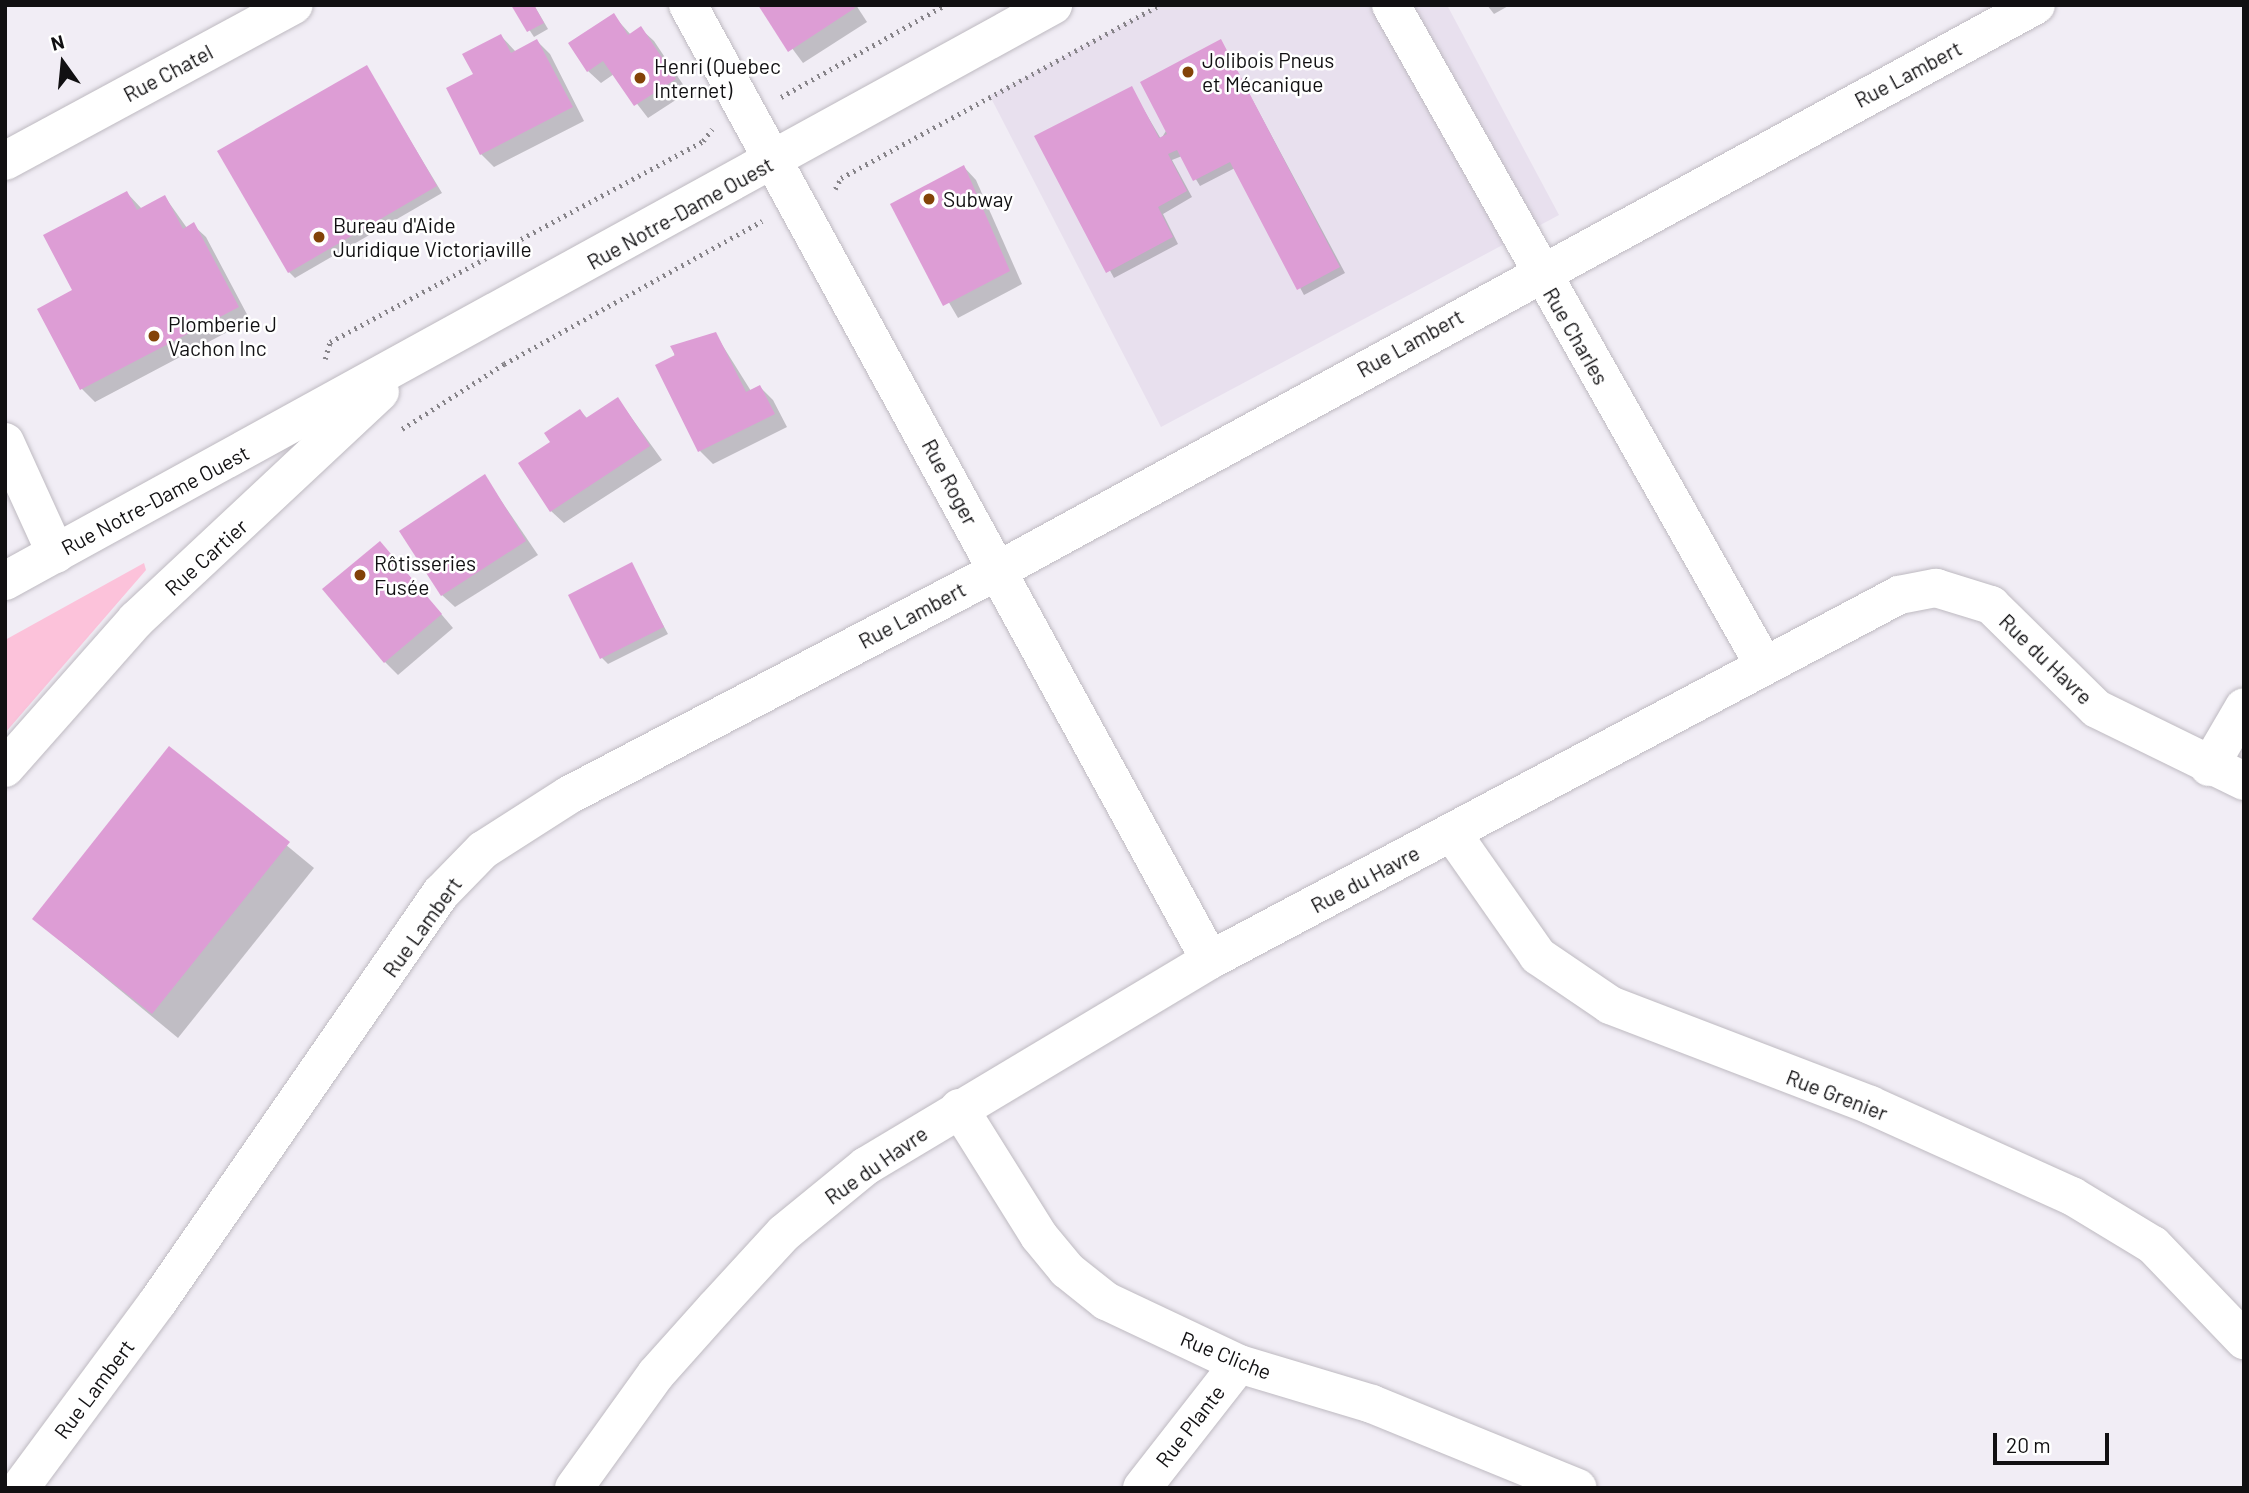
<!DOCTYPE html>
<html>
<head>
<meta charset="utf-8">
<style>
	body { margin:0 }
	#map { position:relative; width:2249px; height:1493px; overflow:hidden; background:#f1edf5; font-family:Barlow,sans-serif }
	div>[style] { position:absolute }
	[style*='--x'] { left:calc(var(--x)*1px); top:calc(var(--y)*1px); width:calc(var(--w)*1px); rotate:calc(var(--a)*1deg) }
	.built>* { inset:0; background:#e8e0ee }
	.green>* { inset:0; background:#fcc2da }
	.shadow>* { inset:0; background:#0003 }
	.building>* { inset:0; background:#dd9dd5 }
	.path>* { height:4.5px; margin-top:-2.25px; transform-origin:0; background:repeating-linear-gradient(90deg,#878489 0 2px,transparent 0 7px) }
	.roads { filter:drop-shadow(0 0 2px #bebac1) drop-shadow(0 0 2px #bebac1) }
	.minor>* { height:38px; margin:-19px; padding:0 19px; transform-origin:19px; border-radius:19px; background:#fff }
	.dots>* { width:19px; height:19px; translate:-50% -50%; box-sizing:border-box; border:4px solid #fff; border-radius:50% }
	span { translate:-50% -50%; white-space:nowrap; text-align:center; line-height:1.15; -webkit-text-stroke:5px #fff; paint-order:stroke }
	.poi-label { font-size:21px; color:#111012 }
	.left { translate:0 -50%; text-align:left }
	.street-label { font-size:21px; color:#111012 }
	.frame { position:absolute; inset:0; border:7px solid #111012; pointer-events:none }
	.north { position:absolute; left:28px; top:28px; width:70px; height:70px; -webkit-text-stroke:5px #fff; paint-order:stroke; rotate:345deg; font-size:19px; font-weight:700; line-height:28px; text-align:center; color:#111012 }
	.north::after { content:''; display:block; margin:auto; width:24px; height:32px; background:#111012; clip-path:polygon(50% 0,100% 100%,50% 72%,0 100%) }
	.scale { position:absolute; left:1993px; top:1433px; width:116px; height:32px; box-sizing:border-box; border:4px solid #111012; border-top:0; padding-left:9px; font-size:21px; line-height:24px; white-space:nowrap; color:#111012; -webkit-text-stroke:5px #fff; paint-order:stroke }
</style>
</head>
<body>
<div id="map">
	<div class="built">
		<i style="clip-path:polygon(1159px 5px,1447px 5px,1559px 215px,1161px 427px,990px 96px)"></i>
	</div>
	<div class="green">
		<i style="clip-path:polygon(144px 563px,146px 570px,5px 733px,5px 640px)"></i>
	</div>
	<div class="shadow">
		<i style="clip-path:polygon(513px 5px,534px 5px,548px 29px,534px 37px)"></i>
		<i style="clip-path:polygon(760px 5px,856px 5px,867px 22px,803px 63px)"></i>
		<i style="clip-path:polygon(1487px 5px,1510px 5px,1494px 14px)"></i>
		<i style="clip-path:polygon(613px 15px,631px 35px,641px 29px,654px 41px,688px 92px,648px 118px,614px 74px,601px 83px,588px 71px)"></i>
		<i style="clip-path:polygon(501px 36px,516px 52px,537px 41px,550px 54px,584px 121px,494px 167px,481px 154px,475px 75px)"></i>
		<i style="clip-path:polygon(1221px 41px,1345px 273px,1304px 295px,1235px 168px,1200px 186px,1182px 156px,1172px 160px,1192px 197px,1163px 214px,1178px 244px,1114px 278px,1037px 137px,1131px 88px,1161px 139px)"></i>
		<i style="clip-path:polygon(366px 67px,442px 193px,295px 278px,289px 272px)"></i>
		<i style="clip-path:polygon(964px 167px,976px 180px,1022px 284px,958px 318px,892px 205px)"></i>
		<i style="clip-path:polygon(127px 193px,142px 209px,165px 197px,187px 228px,193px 225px,206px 237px,250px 320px,95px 402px,82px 389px,74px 291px)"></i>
		<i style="clip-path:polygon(716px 335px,751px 391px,760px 387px,773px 400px,787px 427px,713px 464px,700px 451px,672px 346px)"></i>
		<i style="clip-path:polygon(618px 399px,662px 460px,564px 523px,551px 511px,552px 443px,580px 411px,588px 419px)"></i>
		<i style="clip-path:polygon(485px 477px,538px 555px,455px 607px,442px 595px)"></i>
		<i style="clip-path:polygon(392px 556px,453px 628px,398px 675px,385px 662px)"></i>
		<i style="clip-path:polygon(631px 565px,668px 634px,608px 664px,602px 658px)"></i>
		<i style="clip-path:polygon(170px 749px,314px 868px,178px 1038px,34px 919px)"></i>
	</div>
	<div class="building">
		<i style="clip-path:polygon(511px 5px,534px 5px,544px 23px,527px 32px)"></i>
		<i style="clip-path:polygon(758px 5px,853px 5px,855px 8px,788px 52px)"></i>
		<i style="clip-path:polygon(614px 13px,628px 35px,641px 26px,676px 79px,634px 106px,603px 61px,587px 72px,568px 43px)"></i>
		<i style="clip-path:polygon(501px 34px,511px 53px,537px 39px,573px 107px,480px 155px,446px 88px,473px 74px,462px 54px)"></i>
		<i style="clip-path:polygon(1221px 39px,1340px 267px,1297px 290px,1230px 162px,1193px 181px,1177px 150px,1168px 154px,1187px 191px,1158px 207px,1173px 237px,1106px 273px,1034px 136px,1132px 86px,1159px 138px,1167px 134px,1140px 82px)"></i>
		<i style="clip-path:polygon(367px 65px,437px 186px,288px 273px,217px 151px)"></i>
		<i style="clip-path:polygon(964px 165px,1010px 271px,943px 306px,890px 204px)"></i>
		<i style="clip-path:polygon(127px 191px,137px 210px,165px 195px,183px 229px,194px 222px,239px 307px,80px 390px,37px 309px,72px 290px,43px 235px)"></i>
		<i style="clip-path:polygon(716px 332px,746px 392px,760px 385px,775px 414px,698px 452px,655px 365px,675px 355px,670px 346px)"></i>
		<i style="clip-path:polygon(618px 397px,650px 446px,550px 512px,518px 463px,550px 442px,544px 433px,580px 409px,586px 418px)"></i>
		<i style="clip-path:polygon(485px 474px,526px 541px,441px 596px,399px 531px)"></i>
		<i style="clip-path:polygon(380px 541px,442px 614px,384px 663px,322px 589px)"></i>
		<i style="clip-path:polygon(632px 562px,664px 627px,600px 659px,568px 595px)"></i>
		<i style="clip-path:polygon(169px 746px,290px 842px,152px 1014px,32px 919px)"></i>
	</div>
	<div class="path">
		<i style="--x:781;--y:97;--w:188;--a:-29.3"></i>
		<i style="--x:835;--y:189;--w:13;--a:-61"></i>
		<i style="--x:841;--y:178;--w:362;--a:-28.5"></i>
		<i style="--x:325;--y:359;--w:18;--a:-74"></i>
		<i style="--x:330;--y:342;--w:424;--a:-28.3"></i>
		<i style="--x:703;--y:141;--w:15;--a:-53"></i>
		<i style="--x:402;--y:429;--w:121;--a:-32.5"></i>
		<i style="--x:504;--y:364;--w:295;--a:-29"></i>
	</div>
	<div class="roads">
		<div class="minor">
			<i style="--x:688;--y:5;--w:1088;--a:61.34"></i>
			<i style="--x:1391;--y:5;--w:758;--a:60.53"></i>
			<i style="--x:5;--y:161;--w:328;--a:-28.4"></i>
			<i style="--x:5;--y:442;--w:123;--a:65.5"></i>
			<i style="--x:5;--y:581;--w:1196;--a:-28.79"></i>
			<i style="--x:2209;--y:767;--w:69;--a:-59.7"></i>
			<i style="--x:5;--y:768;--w:198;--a:-48.5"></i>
			<i style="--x:136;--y:620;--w:334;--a:-43.1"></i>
			<i style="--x:1452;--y:833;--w:150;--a:55"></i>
			<i style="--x:1538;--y:956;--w:87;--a:34.2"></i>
			<i style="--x:1610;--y:1005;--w:279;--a:21"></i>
			<i style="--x:1870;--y:1105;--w:222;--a:24.3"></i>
			<i style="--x:2072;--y:1196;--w:95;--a:31.2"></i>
			<i style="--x:2153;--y:1245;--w:132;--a:46.2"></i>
			<i style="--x:959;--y:1108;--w:151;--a:58"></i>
			<i style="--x:1039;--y:1236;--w:44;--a:50.5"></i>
			<i style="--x:1067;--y:1270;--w:50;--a:38.5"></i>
			<i style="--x:1106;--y:1301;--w:147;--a:25.3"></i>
			<i style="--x:1239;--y:1364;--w:139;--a:16.7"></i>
			<i style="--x:1372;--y:1404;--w:222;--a:22.2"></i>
			<i style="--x:20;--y:1488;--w:230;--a:-53.5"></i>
			<i style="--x:157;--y:1303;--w:499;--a:-55.3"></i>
			<i style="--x:441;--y:893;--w:60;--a:-45.7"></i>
			<i style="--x:483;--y:850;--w:102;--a:-32.6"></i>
			<i style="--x:569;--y:795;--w:483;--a:-27.6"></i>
			<i style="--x:997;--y:571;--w:1183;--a:-28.58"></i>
			<i style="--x:574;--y:1488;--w:140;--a:-54.3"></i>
			<i style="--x:656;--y:1374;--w:89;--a:-48.2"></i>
			<i style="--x:715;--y:1308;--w:102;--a:-47.4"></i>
			<i style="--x:784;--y:1233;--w:106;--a:-39.3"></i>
			<i style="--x:866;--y:1166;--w:401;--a:-30.9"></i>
			<i style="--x:1210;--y:960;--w:780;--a:-27.91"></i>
			<i style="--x:1899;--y:595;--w:38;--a:-11"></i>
			<i style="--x:1936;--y:588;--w:58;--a:17.2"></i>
			<i style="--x:1991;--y:605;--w:148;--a:44.5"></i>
			<i style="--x:2097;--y:709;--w:164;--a:26.1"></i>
			<i style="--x:1142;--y:1488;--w:157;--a:-52"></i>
		</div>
	</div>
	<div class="dots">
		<i style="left:1188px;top:72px;background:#834308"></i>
		<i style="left:640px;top:78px;background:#834308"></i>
		<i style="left:929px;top:199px;background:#834308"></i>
		<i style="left:319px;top:237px;background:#834308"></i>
		<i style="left:154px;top:336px;background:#834308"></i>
		<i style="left:360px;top:575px;background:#834308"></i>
	</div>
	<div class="poi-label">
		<span class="left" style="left:1202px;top:72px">Jolibois Pneus<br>et Mécanique</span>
		<span class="left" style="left:654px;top:78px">Henri (Quebec<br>Internet)</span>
		<span class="left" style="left:943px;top:199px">Subway</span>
		<span class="left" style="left:333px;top:237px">Bureau d'Aide<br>Juridique Victoriaville</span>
		<span class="left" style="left:168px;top:336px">Plomberie J<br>Vachon Inc</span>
		<span class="left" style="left:374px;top:575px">Rôtisseries<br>Fusée</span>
	</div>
	<div class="street-label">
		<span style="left:168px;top:73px;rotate:-28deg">Rue Chatel</span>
		<span style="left:1908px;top:74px;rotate:-28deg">Rue Lambert</span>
		<span style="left:680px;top:213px;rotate:-29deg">Rue Notre-Dame Ouest</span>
		<span style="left:1576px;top:336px;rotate:60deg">Rue Charles</span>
		<span style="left:1410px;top:343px;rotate:-29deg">Rue Lambert</span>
		<span style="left:950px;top:482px;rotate:62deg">Rue Roger</span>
		<span style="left:155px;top:500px;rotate:-28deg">Rue Notre-Dame Ouest</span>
		<span style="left:206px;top:557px;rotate:-42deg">Rue Cartier</span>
		<span style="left:912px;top:615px;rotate:-28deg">Rue Lambert</span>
		<span style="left:2046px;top:659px;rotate:44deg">Rue du Havre</span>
		<span style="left:1365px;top:879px;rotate:-28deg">Rue du Havre</span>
		<span style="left:422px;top:927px;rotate:-54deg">Rue Lambert</span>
		<span style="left:1837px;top:1095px;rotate:21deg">Rue Grenier</span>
		<span style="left:876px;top:1165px;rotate:-35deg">Rue du Havre</span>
		<span style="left:1226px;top:1355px;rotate:22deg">Rue Cliche</span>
		<span style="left:94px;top:1389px;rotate:-53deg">Rue Lambert</span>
		<span style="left:1190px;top:1426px;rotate:-52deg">Rue Plante</span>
	</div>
	<div class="frame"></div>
	<div class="north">N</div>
	<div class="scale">20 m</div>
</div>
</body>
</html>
